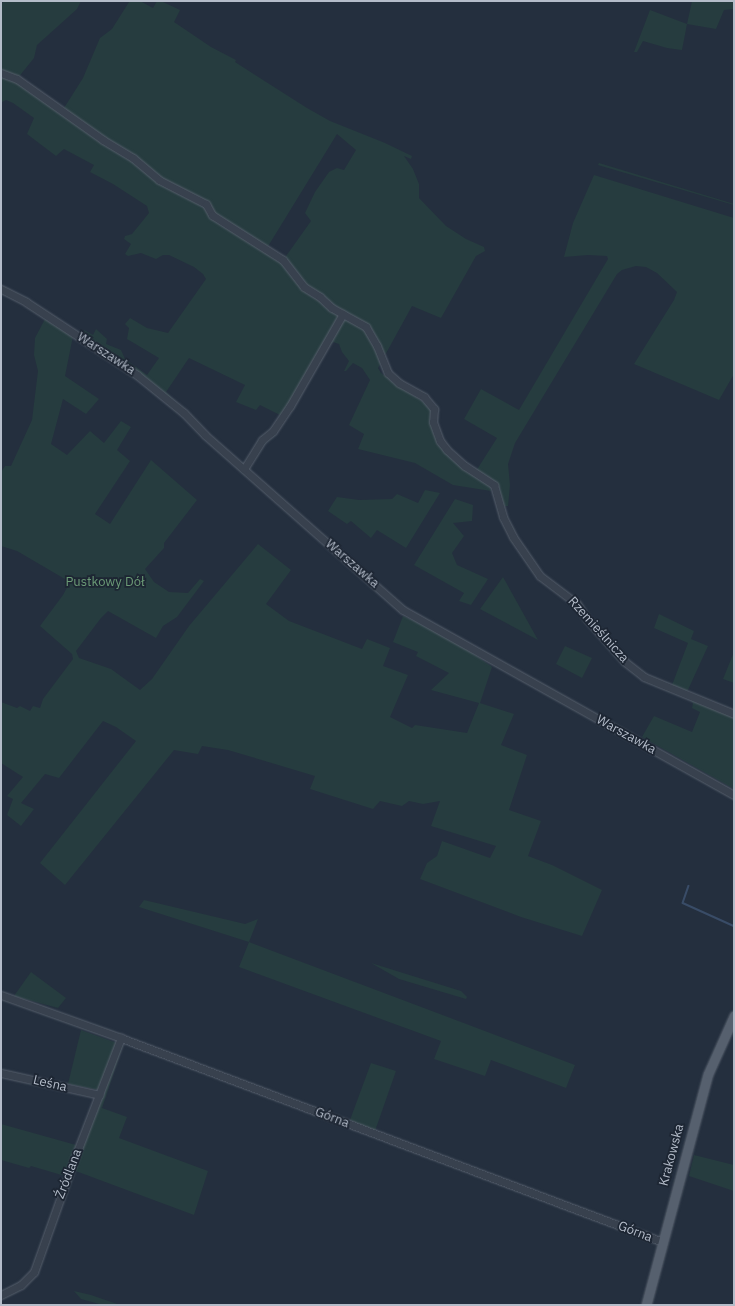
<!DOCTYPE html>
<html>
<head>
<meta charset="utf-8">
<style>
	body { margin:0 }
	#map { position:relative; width:735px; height:1306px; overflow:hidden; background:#242f3e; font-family:"IBM Plex Sans",sans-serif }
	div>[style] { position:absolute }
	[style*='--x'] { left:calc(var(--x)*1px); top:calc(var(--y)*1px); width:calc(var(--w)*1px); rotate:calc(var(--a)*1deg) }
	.green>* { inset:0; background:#263c3f }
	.stream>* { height:1.5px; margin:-0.75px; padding:0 0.75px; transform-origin:0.75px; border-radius:0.75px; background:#394c67 }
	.roads { filter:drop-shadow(0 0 1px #565f6c) drop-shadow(0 0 1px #565f6c) }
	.minor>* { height:7px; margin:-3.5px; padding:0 3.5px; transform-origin:3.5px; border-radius:3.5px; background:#38414e }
	.major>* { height:9px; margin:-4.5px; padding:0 4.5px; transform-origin:4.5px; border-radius:4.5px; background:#56606e }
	span { translate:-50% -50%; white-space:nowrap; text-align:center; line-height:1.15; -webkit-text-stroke:3.5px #1d2633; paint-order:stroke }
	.street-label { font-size:13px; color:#b4bcc9 }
	.park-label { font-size:13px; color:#6b9a76 }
	.frame { position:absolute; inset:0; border:2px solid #b4bcc9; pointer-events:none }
</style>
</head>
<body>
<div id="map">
	<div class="green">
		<i style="clip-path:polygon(evenodd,4px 1px,81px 1px,77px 9px,37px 45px,34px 58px,17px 79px,64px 108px,83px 78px,100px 38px,112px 29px,129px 2px,128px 1px,140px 1px,153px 8px,157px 1px,161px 1px,180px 10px,174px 22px,211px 47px,236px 60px,235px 62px,307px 108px,330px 121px,385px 143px,412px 156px,411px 159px,404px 156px,413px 169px,419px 184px,419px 198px,446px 226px,466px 239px,484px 247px,485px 251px,476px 256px,441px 318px,412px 306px,378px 368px,381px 373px,432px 408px,438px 443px,490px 486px,491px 491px,453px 485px,415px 463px,358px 449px,364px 434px,349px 425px,370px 380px,362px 368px,353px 363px,346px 371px,344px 371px,349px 361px,342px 352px,339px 344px,333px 342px,327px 349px,323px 349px,282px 416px,260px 405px,256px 410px,236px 402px,245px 385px,189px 358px,166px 392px,191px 417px,144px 378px,82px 334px,84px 330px,93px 335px,96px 329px,107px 339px,106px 344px,121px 350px,125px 359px,147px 375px,159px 358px,127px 339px,129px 328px,125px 324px,130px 318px,147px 328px,168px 333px,206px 279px,203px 274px,194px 267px,169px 255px,163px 255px,156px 259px,141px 253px,128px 256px,125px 254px,131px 244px,124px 239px,125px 236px,132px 234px,149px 213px,147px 206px,113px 184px,90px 172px,94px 165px,64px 149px,56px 156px,27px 134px,34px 118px,13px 103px,6px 100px,2px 102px,1px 5px,4px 1px,337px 134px,356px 150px,344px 170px,337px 168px,329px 172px,315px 192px,305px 213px,311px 221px,284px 259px,267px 248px,337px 134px)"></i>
		<i style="clip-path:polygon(692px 1px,734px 1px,734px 9px,724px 10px,716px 29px,687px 24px,682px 50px,667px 48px,643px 41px,637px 52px,634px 52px,650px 10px,687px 24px)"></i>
		<i style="clip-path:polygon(599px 163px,734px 204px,734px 205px,598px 165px)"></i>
		<i style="clip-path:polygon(594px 175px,734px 218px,734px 374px,719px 400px,634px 364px,674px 300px,677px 292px,657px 273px,646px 267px,636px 266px,622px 270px,617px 274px,515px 443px,508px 464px,510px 485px,508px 506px,502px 506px,498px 489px,476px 471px,497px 438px,464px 419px,481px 389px,519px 410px,608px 259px,607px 256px,588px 255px,564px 257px,573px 223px)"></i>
		<i style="clip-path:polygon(45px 319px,73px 336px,65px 376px,99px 399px,86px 414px,63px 399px,51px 444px,67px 455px,90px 431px,104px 443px,121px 421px,131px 427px,117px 450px,130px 461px,95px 514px,110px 524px,151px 460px,197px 500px,164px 543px,164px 548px,145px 569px,154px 582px,169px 592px,188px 593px,200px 579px,204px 581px,177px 617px,163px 626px,156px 638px,108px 611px,101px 618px,76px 651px,79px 658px,111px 669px,140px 690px,152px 679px,189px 626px,258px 544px,291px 570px,266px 604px,289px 621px,362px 649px,367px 639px,390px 648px,383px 666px,408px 675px,390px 717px,412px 728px,415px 725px,467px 733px,479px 703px,431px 690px,449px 673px,416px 656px,418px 652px,393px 642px,403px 616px,428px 627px,467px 649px,492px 667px,480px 703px,514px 714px,501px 745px,527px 755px,509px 810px,541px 821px,528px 856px,552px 865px,602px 890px,582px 936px,521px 917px,420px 879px,427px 863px,437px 856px,442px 841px,490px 858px,496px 846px,431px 826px,440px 801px,423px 804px,409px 801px,402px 806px,380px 801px,373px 809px,310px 789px,315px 776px,228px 750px,202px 746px,198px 754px,174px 750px,65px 885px,40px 863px,136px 741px,116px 727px,103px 721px,59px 778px,45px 774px,21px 803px,34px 809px,21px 826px,7px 815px,13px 799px,7px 796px,23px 777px,1px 763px,1px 702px,17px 708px,20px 706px,30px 711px,33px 706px,40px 708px,43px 699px,73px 659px,72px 654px,40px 626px,63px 595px,70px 582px,17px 551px,1px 546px,1px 472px,5px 466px,11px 466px,32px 420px,38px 371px,34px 355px,35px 338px)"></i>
		<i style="clip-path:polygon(425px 490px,440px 493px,406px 548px,377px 530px,371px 538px,351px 521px,347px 524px,328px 511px,337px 497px,359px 500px,392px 499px,397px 494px,418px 503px)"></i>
		<i style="clip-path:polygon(455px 499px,473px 505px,472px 521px,453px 523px,464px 536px,452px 553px,457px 565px,488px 579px,471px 605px,459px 601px,464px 593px,414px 565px)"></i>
		<i style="clip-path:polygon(503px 577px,538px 640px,480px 609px)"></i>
		<i style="clip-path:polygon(659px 614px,694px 631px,691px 639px,708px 646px,687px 692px,672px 685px,688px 643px,654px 628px)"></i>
		<i style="clip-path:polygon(565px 646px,592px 658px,582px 678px,556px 664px)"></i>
		<i style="clip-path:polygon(734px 652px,734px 683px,723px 679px)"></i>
		<i style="clip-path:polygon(686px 696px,734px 716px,734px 789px,642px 737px,654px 716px,692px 732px,700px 712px,692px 708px,693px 703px)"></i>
		<i style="clip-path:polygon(144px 900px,245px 924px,258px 919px,249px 942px,575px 1065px,566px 1088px,491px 1060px,485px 1076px,434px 1059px,441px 1041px,239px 967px,249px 942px,139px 907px)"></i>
		<i style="clip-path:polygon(371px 963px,461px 991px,467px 997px,466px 999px,399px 979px)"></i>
		<i style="clip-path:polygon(31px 972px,66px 998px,58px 1008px,14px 996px)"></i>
		<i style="clip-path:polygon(81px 1030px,117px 1043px,99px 1090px,68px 1084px)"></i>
		<i style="clip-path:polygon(121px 1045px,123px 1045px,102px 1108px,127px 1117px,119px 1138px,208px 1171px,194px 1215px,73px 1170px,49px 1239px,53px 1221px)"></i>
		<i style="clip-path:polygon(371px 1063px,396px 1071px,375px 1131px,350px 1120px)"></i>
		<i style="clip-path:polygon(1px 1124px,76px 1145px,65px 1176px,31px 1166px,29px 1168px,1px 1160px)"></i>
		<i style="clip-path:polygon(694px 1155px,734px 1165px,734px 1191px,689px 1176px)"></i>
		<i style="clip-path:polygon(74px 1291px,91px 1295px,120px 1305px,103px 1305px,81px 1299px)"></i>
	</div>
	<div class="stream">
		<i style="--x:689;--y:886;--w:18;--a:109"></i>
		<i style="--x:683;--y:903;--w:56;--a:24.3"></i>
	</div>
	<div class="roads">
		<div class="minor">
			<i style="--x:1;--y:73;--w:17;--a:21"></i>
			<i style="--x:17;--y:79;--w:105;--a:35.3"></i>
			<i style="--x:103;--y:140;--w:35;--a:31"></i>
			<i style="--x:133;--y:158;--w:34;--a:40"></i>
			<i style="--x:159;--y:180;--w:53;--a:27.1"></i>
			<i style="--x:206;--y:204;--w:13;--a:61"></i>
			<i style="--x:212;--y:215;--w:84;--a:32.4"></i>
			<i style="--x:283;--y:260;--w:34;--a:52"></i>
			<i style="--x:304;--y:287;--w:19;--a:32"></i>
			<i style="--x:320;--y:297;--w:16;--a:43"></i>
			<i style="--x:332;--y:308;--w:39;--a:29"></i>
			<i style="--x:366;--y:327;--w:22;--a:60"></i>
			<i style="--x:377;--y:346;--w:29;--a:68"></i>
			<i style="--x:388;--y:373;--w:15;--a:42"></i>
			<i style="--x:399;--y:383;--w:29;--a:29"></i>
			<i style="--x:424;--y:397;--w:16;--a:50"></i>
			<i style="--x:434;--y:409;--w:13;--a:94"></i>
			<i style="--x:433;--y:422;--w:20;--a:70"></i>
			<i style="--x:440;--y:441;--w:11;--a:52"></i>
			<i style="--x:447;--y:450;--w:24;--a:42"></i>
			<i style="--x:465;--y:466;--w:35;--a:33"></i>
			<i style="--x:494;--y:485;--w:33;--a:74"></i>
			<i style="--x:503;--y:517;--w:22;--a:63"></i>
			<i style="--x:513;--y:537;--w:47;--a:55.3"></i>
			<i style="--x:540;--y:576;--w:46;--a:37.1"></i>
			<i style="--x:577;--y:604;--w:18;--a:56"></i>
			<i style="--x:587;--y:619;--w:57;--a:48.5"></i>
			<i style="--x:625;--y:662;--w:24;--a:38"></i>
			<i style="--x:644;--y:677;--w:97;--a:22.3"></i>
			<i style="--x:1;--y:289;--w:28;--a:27"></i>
			<i style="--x:26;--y:302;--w:133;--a:33.3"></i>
			<i style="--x:137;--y:375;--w:60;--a:39"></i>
			<i style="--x:184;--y:413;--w:30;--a:46"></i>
			<i style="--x:205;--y:435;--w:264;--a:41.5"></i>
			<i style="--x:403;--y:610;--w:379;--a:29.2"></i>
			<i style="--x:244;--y:469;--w:34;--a:-58"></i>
			<i style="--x:262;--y:440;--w:14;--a:-39"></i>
			<i style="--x:273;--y:431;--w:30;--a:-56"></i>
			<i style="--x:290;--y:406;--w:106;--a:-60.1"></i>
			<i style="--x:1;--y:995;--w:127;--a:19.7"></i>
			<i style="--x:121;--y:1038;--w:579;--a:20.63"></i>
			<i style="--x:1;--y:1073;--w:101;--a:12.5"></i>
			<i style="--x:1;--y:1295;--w:22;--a:-27"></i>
			<i style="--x:21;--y:1285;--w:18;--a:-45"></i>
			<i style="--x:34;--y:1272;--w:122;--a:-70.4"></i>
			<i style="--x:75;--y:1157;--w:128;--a:-68.9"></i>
		</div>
		<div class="major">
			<i style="--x:646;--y:1305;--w:239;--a:-75"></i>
			<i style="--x:708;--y:1074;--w:64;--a:-65.9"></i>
		</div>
	</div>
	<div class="street-label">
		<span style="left:106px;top:354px;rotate:33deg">Warszawka</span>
		<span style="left:352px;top:564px;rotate:41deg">Warszawka</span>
		<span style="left:598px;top:630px;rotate:48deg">Rzemieślnicza</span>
		<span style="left:626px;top:735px;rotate:29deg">Warszawka</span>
		<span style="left:50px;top:1084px;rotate:13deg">Leśna</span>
		<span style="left:332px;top:1118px;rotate:21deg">Górna</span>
		<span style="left:672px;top:1155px;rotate:-75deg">Krakowska</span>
		<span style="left:69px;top:1174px;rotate:-69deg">Źródlana</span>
		<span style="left:635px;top:1232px;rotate:21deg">Górna</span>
	</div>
	<div class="park-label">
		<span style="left:105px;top:582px">Pustkowy Dół</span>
	</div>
	<div class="frame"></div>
</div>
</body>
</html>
